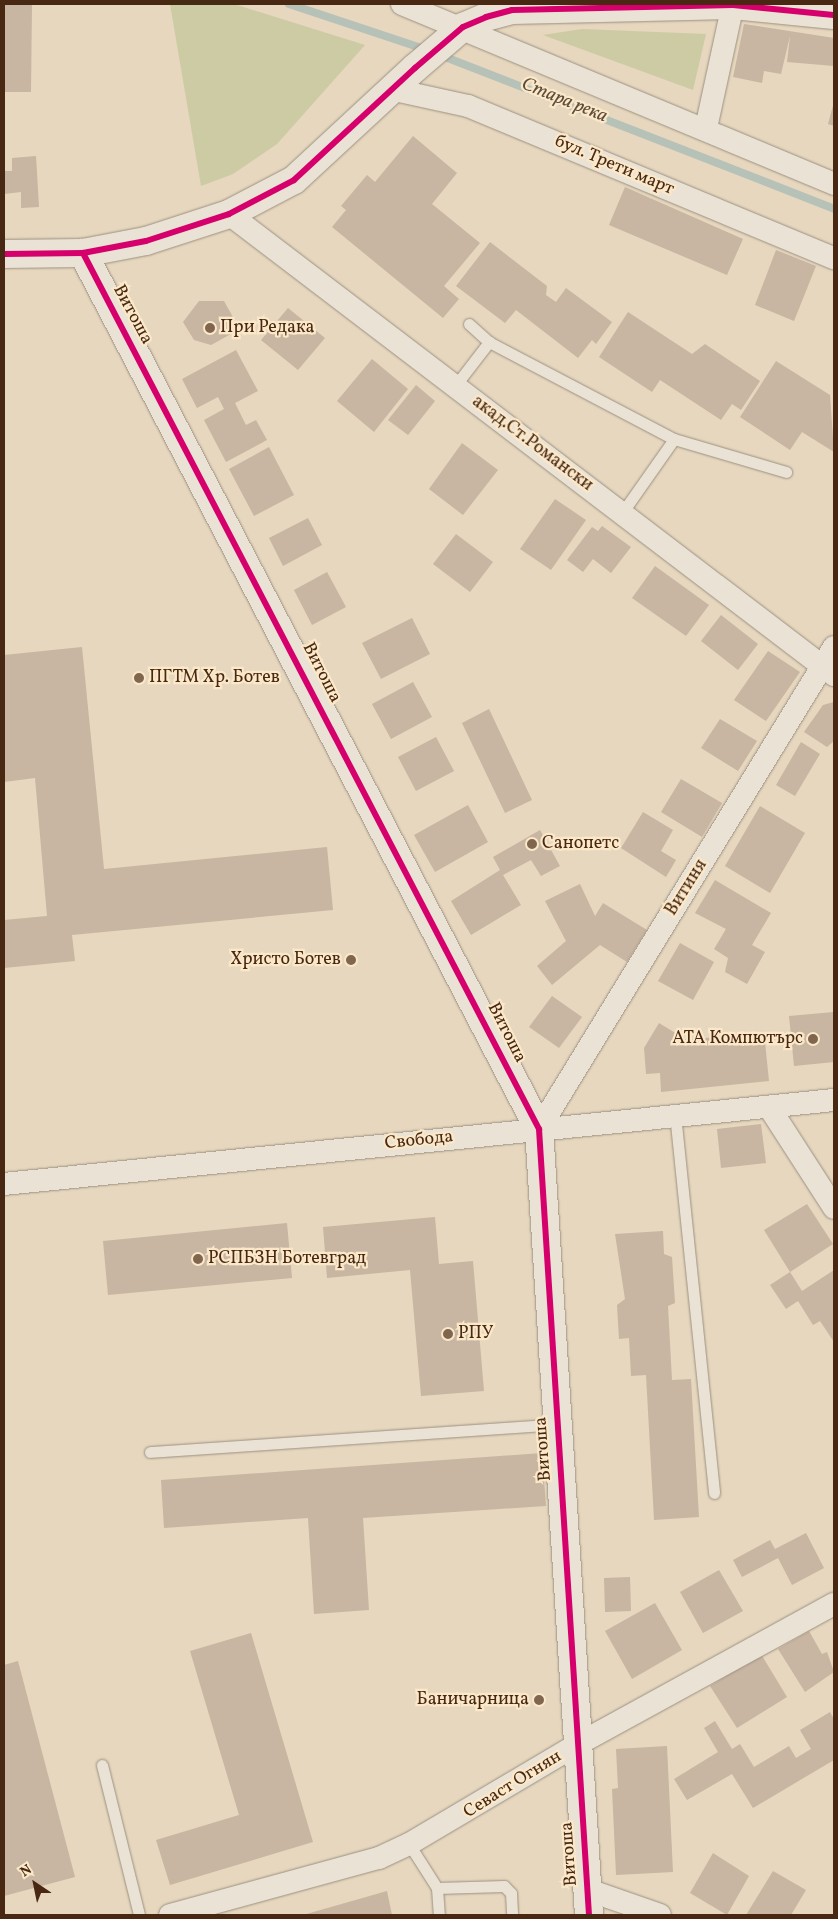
<!DOCTYPE html>
<html>
<head>
<meta charset="utf-8">
<style>
	body { margin:0 }
	#map { position:relative; width:838px; height:1919px; overflow:hidden; background:#e6d7be; font-family:Vollkorn,serif }
	div>[style] { position:absolute }
	[style*='--x'] { left:calc(var(--x)*1px); top:calc(var(--y)*1px); width:calc(var(--w)*1px); rotate:calc(var(--a)*1deg) }
	.green>* { inset:0; background:#cccba4 }
	.stream>* { height:8px; margin:-4px; padding:0 4px; transform-origin:4px; border-radius:4px; background:#b6c1b8 }
	.building>* { inset:0; background:#c8b5a2 }
	.roads { filter:drop-shadow(0 0 1px #9d9080) drop-shadow(0 0 1px #9d9080) }
	.service>* { height:11px; margin:-5.5px; padding:0 5.5px; transform-origin:5.5px; border-radius:5.5px; background:#e9e2d5 }
	.minor>* { height:22px; margin:-11px; padding:0 11px; transform-origin:11px; border-radius:11px; background:#e9e2d5 }
	.tertiary>* { height:28px; margin:-14px; padding:0 14px; transform-origin:14px; border-radius:14px; background:#e9e2d5 }
	.cycleway>* { height:6px; margin:-3px; padding:0 3px; transform-origin:3px; border-radius:3px; background:#d6006c }
	.dots>* { width:14px; height:14px; translate:-50% -50%; box-sizing:border-box; border:2px solid #fae8c9; border-radius:50% }
	span { translate:-50% -50%; white-space:nowrap; text-align:center; line-height:1.15; -webkit-text-stroke:4.5px #fae8c9; paint-order:stroke }
	.street-label { font-size:18px; color:#492813 }
	.poi-label { font-size:18px; color:#492813 }
	.left { translate:0 -50%; text-align:left }
	.right { translate:-100% -50%; text-align:right }
	.water-label { font-size:19px; color:#5f4c3c; font-style:italic }
	.frame { position:absolute; inset:0; border:5px solid #492813; pointer-events:none }
	.north { position:absolute; left:10px; top:1859px; width:50px; height:50px; -webkit-text-stroke:4px #fae8c9; paint-order:stroke; rotate:326deg; font-size:14px; font-weight:700; line-height:20px; text-align:center; color:#492813 }
	.north::after { content:''; display:block; margin:auto; width:18px; height:22px; background:#492813; clip-path:polygon(50% 0,100% 100%,50% 72%,0 100%) }
</style>
</head>
<body>
<div id="map">
	<div class="green">
		<i style="clip-path:polygon(170px 4px,234px 4px,365px 45px,277px 144px,233px 174px,201px 186px)"></i>
		<i style="clip-path:polygon(582px 29px,706px 34px,693px 90px,543px 35px)"></i>
	</div>
	<div class="stream">
		<i style="--x:289;--y:4;--w:145;--a:18.4"></i>
		<i style="--x:440;--y:55;--w:423;--a:21.3"></i>
	</div>
	<div class="building">
		<i style="clip-path:polygon(4px 4px,32px 4px,31px 92px,4px 92px)"></i>
		<i style="clip-path:polygon(744px 24px,834px 38px,834px 66px,787px 62px,790px 36px,781px 74px,764px 71px,762px 83px,733px 77px)"></i>
		<i style="clip-path:polygon(834px 102px,834px 126px,828px 124px)"></i>
		<i style="clip-path:polygon(413px 136px,457px 173px,432px 204px,480px 243px,444px 286px,459px 299px,443px 318px,332px 227px,346px 210px,341px 206px,367px 175px,375px 182px)"></i>
		<i style="clip-path:polygon(36px 156px,39px 207px,21px 208px,21px 192px,4px 194px,4px 171px,12px 171px,12px 158px)"></i>
		<i style="clip-path:polygon(625px 187px,743px 239px,727px 275px,609px 225px)"></i>
		<i style="clip-path:polygon(490px 242px,547px 286px,546px 295px,556px 302px,566px 288px,612px 322px,596px 344px,592px 340px,578px 358px,516px 310px,505px 323px,456px 286px)"></i>
		<i style="clip-path:polygon(776px 250px,816px 266px,794px 321px,755px 305px)"></i>
		<i style="clip-path:polygon(199px 301px,224px 301px,234px 319px,231px 334px,211px 345px,194px 340px,183px 322px)"></i>
		<i style="clip-path:polygon(288px 308px,325px 338px,298px 370px,261px 340px)"></i>
		<i style="clip-path:polygon(628px 312px,692px 354px,705px 344px,760px 381px,741px 410px,732px 404px,721px 420px,660px 380px,652px 392px,599px 357px)"></i>
		<i style="clip-path:polygon(236px 350px,258px 391px,235px 403px,246px 425px,256px 420px,267px 440px,226px 462px,204px 420px,224px 409px,218px 397px,197px 408px,182px 379px)"></i>
		<i style="clip-path:polygon(372px 359px,408px 389px,374px 432px,337px 401px)"></i>
		<i style="clip-path:polygon(776px 361px,830px 395px,834px 452px,802px 432px,790px 450px,740px 417px)"></i>
		<i style="clip-path:polygon(416px 385px,435px 401px,408px 435px,388px 420px)"></i>
		<i style="clip-path:polygon(462px 443px,498px 470px,463px 515px,429px 489px)"></i>
		<i style="clip-path:polygon(269px 447px,294px 495px,254px 516px,229px 469px)"></i>
		<i style="clip-path:polygon(555px 499px,586px 520px,551px 570px,520px 549px)"></i>
		<i style="clip-path:polygon(308px 518px,322px 545px,283px 566px,269px 538px)"></i>
		<i style="clip-path:polygon(602px 526px,631px 547px,611px 573px,593px 559px,583px 572px,567px 560px,592px 527px,598px 531px)"></i>
		<i style="clip-path:polygon(456px 534px,493px 562px,470px 592px,433px 564px)"></i>
		<i style="clip-path:polygon(655px 566px,709px 605px,686px 636px,632px 598px)"></i>
		<i style="clip-path:polygon(327px 572px,346px 607px,312px 625px,294px 590px)"></i>
		<i style="clip-path:polygon(721px 615px,758px 644px,738px 670px,701px 641px)"></i>
		<i style="clip-path:polygon(412px 618px,430px 654px,381px 679px,362px 643px)"></i>
		<i style="clip-path:polygon(82px 647px,104px 869px,327px 847px,333px 910px,72px 935px,75px 961px,4px 968px,4px 920px,47px 916px,35px 778px,4px 782px,4px 655px)"></i>
		<i style="clip-path:polygon(768px 651px,800px 672px,766px 721px,734px 700px)"></i>
		<i style="clip-path:polygon(413px 682px,432px 717px,391px 739px,372px 704px)"></i>
		<i style="clip-path:polygon(834px 702px,834px 741px,827px 747px,804px 732px,823px 705px)"></i>
		<i style="clip-path:polygon(489px 709px,532px 800px,505px 813px,462px 723px)"></i>
		<i style="clip-path:polygon(720px 719px,757px 741px,738px 771px,701px 748px)"></i>
		<i style="clip-path:polygon(436px 737px,454px 771px,416px 791px,398px 757px)"></i>
		<i style="clip-path:polygon(801px 742px,820px 754px,795px 796px,776px 785px)"></i>
		<i style="clip-path:polygon(681px 779px,722px 803px,702px 837px,661px 812px)"></i>
		<i style="clip-path:polygon(468px 805px,488px 842px,435px 872px,414px 835px)"></i>
		<i style="clip-path:polygon(760px 806px,805px 833px,770px 893px,725px 866px)"></i>
		<i style="clip-path:polygon(643px 812px,673px 830px,661px 851px,676px 860px,666px 877px,621px 848px)"></i>
		<i style="clip-path:polygon(540px 830px,560px 866px,541px 876px,531px 860px,503px 875px,521px 905px,471px 935px,451px 901px,500px 870px,493px 857px)"></i>
		<i style="clip-path:polygon(715px 880px,771px 913px,752px 945px,765px 952px,747px 984px,725px 972px,728px 958px,714px 949px,726px 929px,695px 913px)"></i>
		<i style="clip-path:polygon(580px 884px,595px 916px,603px 903px,647px 930px,627px 962px,600px 945px,552px 985px,537px 966px,566px 941px,545px 901px)"></i>
		<i style="clip-path:polygon(680px 943px,714px 962px,693px 1000px,658px 981px)"></i>
		<i style="clip-path:polygon(552px 996px,582px 1017px,559px 1048px,529px 1027px)"></i>
		<i style="clip-path:polygon(834px 1012px,834px 1062px,794px 1066px,789px 1016px)"></i>
		<i style="clip-path:polygon(659px 1023px,687px 1040px,764px 1032px,769px 1081px,661px 1092px,660px 1073px,646px 1074px,644px 1048px)"></i>
		<i style="clip-path:polygon(761px 1124px,766px 1163px,721px 1168px,717px 1129px)"></i>
		<i style="clip-path:polygon(807px 1204px,833px 1244px,790px 1272px,764px 1230px)"></i>
		<i style="clip-path:polygon(435px 1217px,439px 1264px,473px 1261px,484px 1391px,421px 1396px,410px 1270px,327px 1278px,323px 1227px)"></i>
		<i style="clip-path:polygon(287px 1223px,292px 1278px,108px 1295px,103px 1241px)"></i>
		<i style="clip-path:polygon(663px 1231px,664px 1254px,672px 1257px,675px 1303px,668px 1306px,672px 1380px,691px 1379px,699px 1517px,654px 1520px,646px 1375px,631px 1376px,629px 1338px,619px 1339px,617px 1305px,625px 1299px,615px 1234px)"></i>
		<i style="clip-path:polygon(834px 1270px,834px 1342px,820px 1321px,813px 1325px,798px 1301px,786px 1309px,770px 1285px,790px 1272px,802px 1291px)"></i>
		<i style="clip-path:polygon(542px 1453px,546px 1506px,363px 1518px,369px 1610px,314px 1614px,308px 1518px,164px 1528px,161px 1480px)"></i>
		<i style="clip-path:polygon(806px 1533px,824px 1568px,792px 1585px,778px 1558px,742px 1577px,733px 1560px,770px 1540px,775px 1549px)"></i>
		<i style="clip-path:polygon(719px 1570px,743px 1611px,703px 1633px,680px 1592px)"></i>
		<i style="clip-path:polygon(630px 1577px,631px 1611px,605px 1612px,604px 1578px)"></i>
		<i style="clip-path:polygon(655px 1603px,682px 1650px,632px 1679px,605px 1631px)"></i>
		<i style="clip-path:polygon(809px 1631px,822px 1654px,827px 1652px,834px 1672px,805px 1692px,778px 1649px)"></i>
		<i style="clip-path:polygon(251px 1633px,313px 1842px,170px 1885px,156px 1840px,239px 1815px,190px 1651px)"></i>
		<i style="clip-path:polygon(761px 1654px,787px 1697px,737px 1728px,710px 1686px)"></i>
		<i style="clip-path:polygon(18px 1661px,75px 1877px,4px 1896px,4px 1665px)"></i>
		<i style="clip-path:polygon(830px 1712px,834px 1719px,834px 1760px,753px 1808px,732px 1774px,687px 1800px,674px 1779px,718px 1752px,704px 1728px,715px 1721px,732px 1749px,740px 1744px,754px 1767px,789px 1746px,796px 1758px,811px 1749px,800px 1730px)"></i>
		<i style="clip-path:polygon(667px 1746px,673px 1872px,616px 1875px,612px 1789px,618px 1788px,616px 1749px)"></i>
		<i style="clip-path:polygon(713px 1853px,749px 1876px,727px 1915px,690px 1893px)"></i>
		<i style="clip-path:polygon(773px 1871px,806px 1890px,791px 1915px,746px 1915px)"></i>
		<i style="clip-path:polygon(387px 1891px,392px 1915px,303px 1915px)"></i>
	</div>
	<div class="roads">
		<div class="service">
			<i style="--x:469;--y:324;--w:27;--a:42"></i>
			<i style="--x:489;--y:342;--w:209;--a:27.7"></i>
			<i style="--x:674;--y:439;--w:117;--a:16.4"></i>
			<i style="--x:455;--y:386;--w:56;--a:-52.3"></i>
			<i style="--x:622;--y:513;--w:90;--a:-54.9"></i>
			<i style="--x:675;--y:1114;--w:381;--a:84.1"></i>
			<i style="--x:150;--y:1452;--w:408;--a:-3.9"></i>
			<i style="--x:102;--y:1765;--w:154;--a:76.1"></i>
			<i style="--x:409;--y:1844;--w:52;--a:57.5"></i>
			<i style="--x:437;--y:1888;--w:27;--a:86"></i>
			<i style="--x:437;--y:1888;--w:67;--a:-1.7"></i>
			<i style="--x:504;--y:1886;--w:10;--a:45"></i>
			<i style="--x:511;--y:1893;--w:22;--a:87"></i>
		</div>
		<div class="minor">
			<i style="--x:402;--y:4;--w:468;--a:22.6"></i>
			<i style="--x:390;--y:89;--w:80;--a:12.3"></i>
			<i style="--x:468;--y:106;--w:396;--a:22.6"></i>
			<i style="--x:706;--y:128;--w:127;--a:-77.7"></i>
			<i style="--x:229;--y:214;--w:761;--a:37.31"></i>
			<i style="--x:769;--y:1107;--w:120;--a:57.2"></i>
			<i style="--x:539;--y:1129;--w:565;--a:-58.53"></i>
			<i style="--x:4;--y:1184;--w:834;--a:-5.78"></i>
			<i style="--x:588;--y:1890;--w:76;--a:19.1"></i>
			<i style="--x:170;--y:1915;--w:217;--a:-15.3"></i>
			<i style="--x:379;--y:1858;--w:33;--a:-25"></i>
			<i style="--x:409;--y:1844;--w:196;--a:-30.6"></i>
			<i style="--x:578;--y:1744;--w:292;--a:-28.7"></i>
		</div>
		<div class="tertiary">
			<i style="--x:83;--y:253;--w:988;--a:62.5"></i>
			<i style="--x:539;--y:1129;--w:788;--a:86.36"></i>
			<i style="--x:4;--y:254;--w:79;--a:-0.7"></i>
			<i style="--x:83;--y:253;--w:64;--a:-10.8"></i>
			<i style="--x:146;--y:241;--w:87;--a:-18"></i>
			<i style="--x:229;--y:214;--w:73;--a:-27.6"></i>
			<i style="--x:294;--y:180;--w:165;--a:-42.8"></i>
			<i style="--x:415;--y:68;--w:63;--a:-40.5"></i>
			<i style="--x:463;--y:27;--w:25;--a:-23"></i>
			<i style="--x:486;--y:17;--w:27;--a:-15"></i>
			<i style="--x:512;--y:10;--w:221;--a:-1.3"></i>
			<i style="--x:733;--y:5;--w:101;--a:5.7"></i>
		</div>
	</div>
	<div class="cycleway">
		<i style="--x:83;--y:253;--w:988;--a:62.5"></i>
		<i style="--x:539;--y:1129;--w:788;--a:86.36"></i>
		<i style="--x:4;--y:254;--w:79;--a:-0.7"></i>
		<i style="--x:83;--y:253;--w:64;--a:-10.8"></i>
		<i style="--x:146;--y:241;--w:87;--a:-18"></i>
		<i style="--x:229;--y:214;--w:73;--a:-27.6"></i>
		<i style="--x:294;--y:180;--w:165;--a:-42.8"></i>
		<i style="--x:415;--y:68;--w:63;--a:-40.5"></i>
		<i style="--x:463;--y:27;--w:25;--a:-23"></i>
		<i style="--x:486;--y:17;--w:27;--a:-15"></i>
		<i style="--x:512;--y:10;--w:221;--a:-1.3"></i>
		<i style="--x:733;--y:5;--w:101;--a:5.7"></i>
	</div>
	<div class="dots">
		<i style="left:210px;top:328px;background:#80654f"></i>
		<i style="left:139px;top:678px;background:#80654f"></i>
		<i style="left:532px;top:844px;background:#80654f"></i>
		<i style="left:351px;top:960px;background:#80654f"></i>
		<i style="left:813px;top:1039px;background:#80654f"></i>
		<i style="left:198px;top:1259px;background:#80654f"></i>
		<i style="left:448px;top:1334px;background:#80654f"></i>
		<i style="left:539px;top:1700px;background:#80654f"></i>
	</div>
	<div class="street-label">
		<span style="left:614px;top:166px;rotate:23deg">бул. Трети март</span>
		<span style="left:132px;top:315px;rotate:62deg">Витоша</span>
		<span style="left:532px;top:444px;rotate:37deg">акад.Ст.Романски</span>
		<span style="left:321px;top:673px;rotate:63deg">Витоша</span>
		<span style="left:687px;top:888px;rotate:-58deg">Витиня</span>
		<span style="left:506px;top:1033px;rotate:63deg">Витоша</span>
		<span style="left:419px;top:1141px;rotate:-6deg">Свобода</span>
		<span style="left:544px;top:1449px;rotate:-94deg">Витоша</span>
		<span style="left:513px;top:1785px;rotate:-32deg">Севаст Огнян</span>
		<span style="left:570px;top:1854px;rotate:-94deg">Витоша</span>
	</div>
	<div class="poi-label">
		<span class="left" style="left:220px;top:328px">При Редака</span>
		<span class="left" style="left:149px;top:678px">ПГТМ Хр. Ботев</span>
		<span class="left" style="left:542px;top:844px">Санопетс</span>
		<span class="right" style="left:341px;top:960px">Христо Ботев</span>
		<span class="right" style="left:803px;top:1039px">АТА Компютърс</span>
		<span class="left" style="left:208px;top:1259px">РСПБЗН Ботевград</span>
		<span class="left" style="left:458px;top:1334px">РПУ</span>
		<span class="right" style="left:529px;top:1700px">Баничарница</span>
	</div>
	<div class="water-label">
		<span style="left:564px;top:101px;rotate:22deg">Стара река</span>
	</div>
	<div class="frame"></div>
	<div class="north">N</div>
</div>
</body>
</html>
